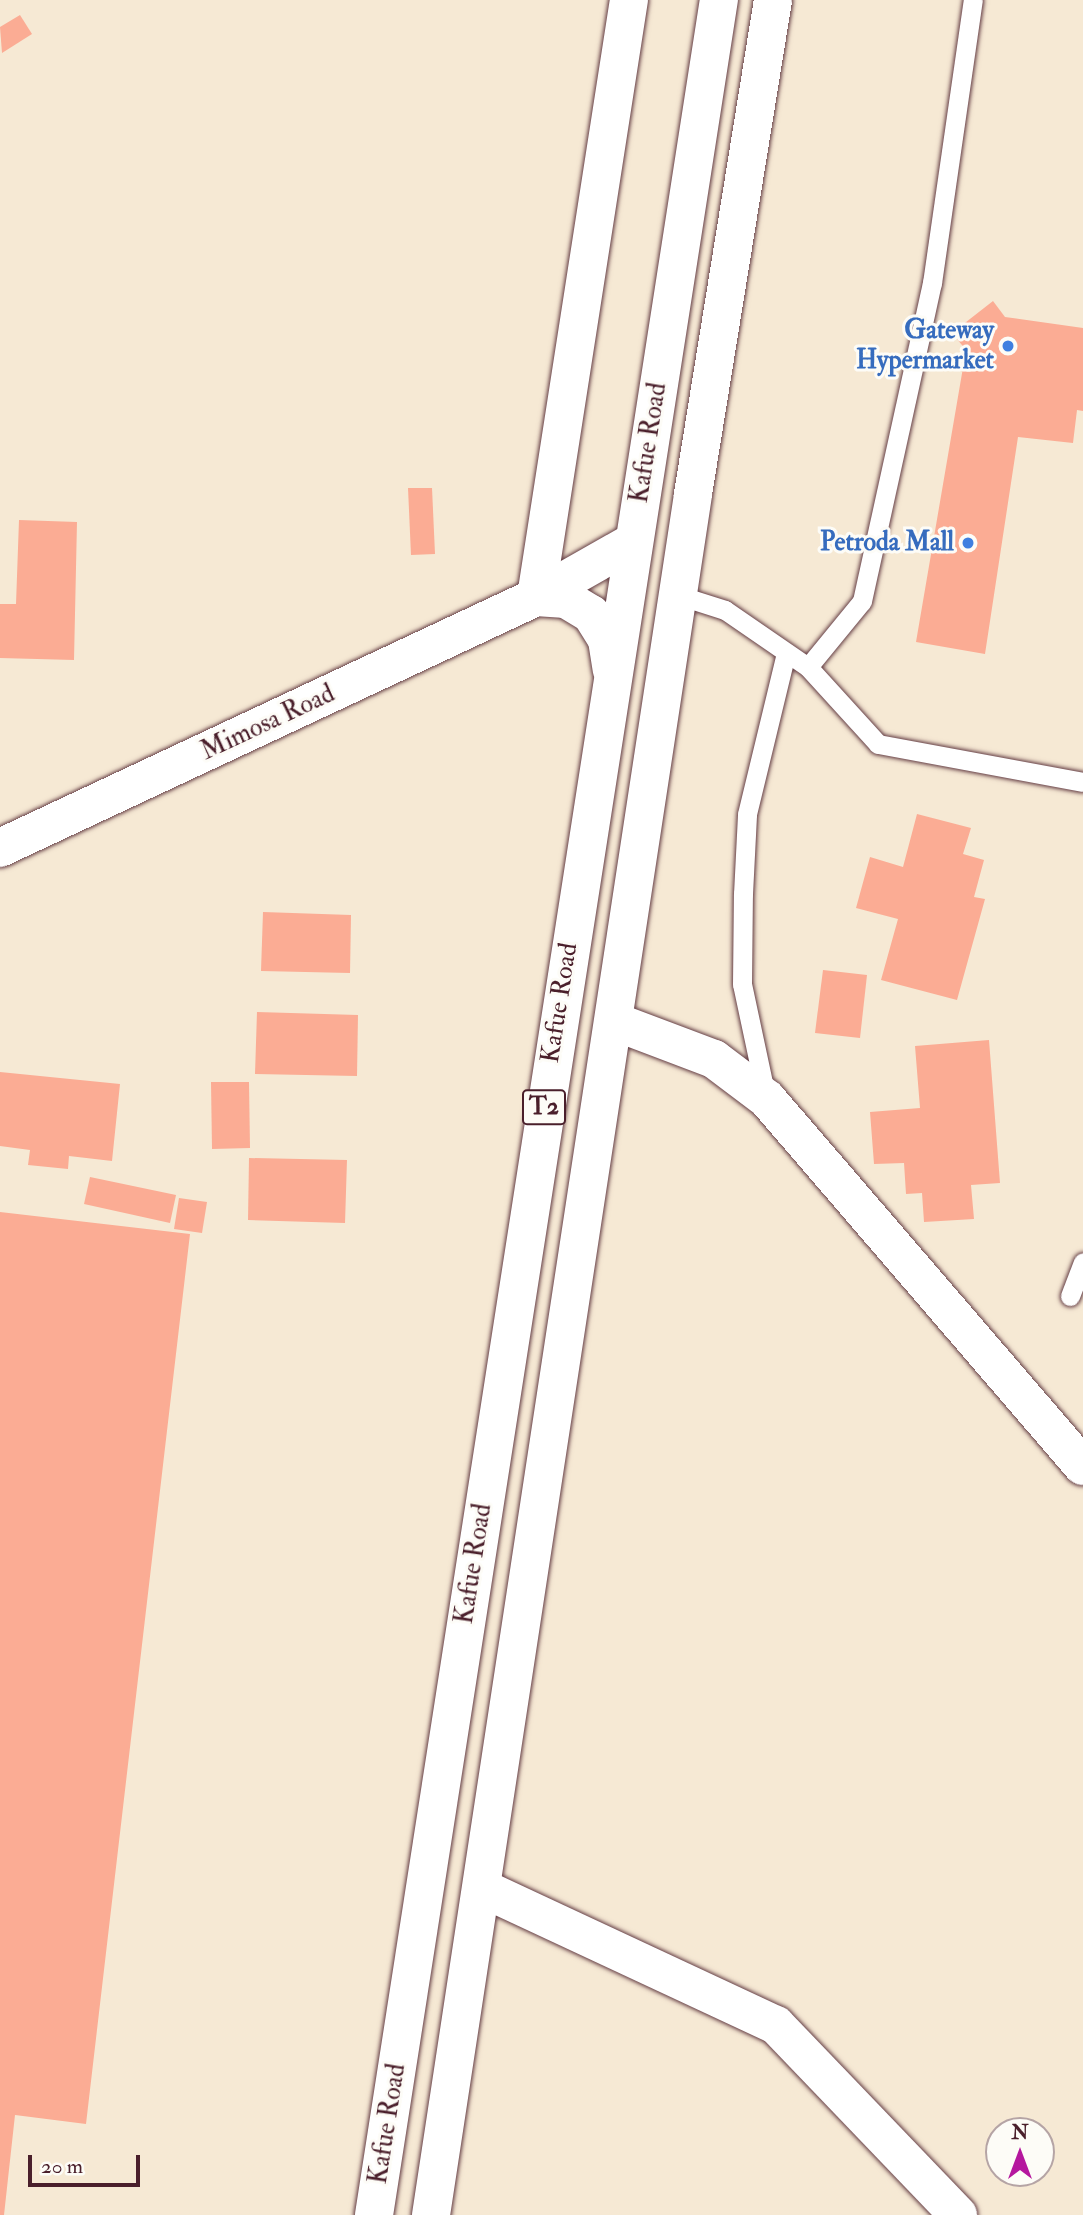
<!DOCTYPE html>
<html>
<head>
<meta charset="utf-8">
<style>
	body { margin:0 }
	#map { position:relative; width:1083px; height:2215px; overflow:hidden; background:#f6e9d4; font-family:"IM FELL Double Pica",serif }
	div>[style] { position:absolute }
	[style*='--x'] { left:calc(var(--x)*1px); top:calc(var(--y)*1px); width:calc(var(--w)*1px); rotate:calc(var(--a)*1deg) }
	.building>* { inset:0; background:#fbac94 }
	.roads { filter:drop-shadow(0 0 2px #643d44) drop-shadow(0 0 2px #643d44) }
	.lane>* { height:19px; margin:-9.5px; padding:0 9.5px; transform-origin:9.5px; border-radius:9.5px; background:#fff }
	.street>* { height:38px; margin:-19px; padding:0 19px; transform-origin:19px; border-radius:19px; background:#fff }
	.secondary>* { height:38px; margin:-19px; padding:0 19px; transform-origin:19px; border-radius:19px; background:#fff }
	.highway>* { height:38px; margin:-19px; padding:0 19px; transform-origin:19px; border-radius:19px; background:#fff }
	.dots>* { width:19px; height:19px; translate:-50% -50%; box-sizing:border-box; border:4px solid #fdfcf7; border-radius:50% }
	span { translate:-50% -50%; white-space:nowrap; text-align:center; line-height:1.15; -webkit-text-stroke:6px #fdfcf7; paint-order:stroke }
	.shield-label span { padding:2px 5px; background:#fdfcf7; border:2px solid; border-radius:5px; -webkit-text-stroke-width:0 }
	.shield-label { font-size:24px; color:#4a1f2b; font-weight:700 }
	.shop-label { font-size:26px; color:#366cbe; font-weight:700 }
	.right { translate:-100% -50%; text-align:right }
	.street-label { font-size:26px; color:#4a1f2b }
	.north { position:absolute; left:985px; top:2117px; width:70px; height:70px; box-sizing:border-box; background:#fdfcf7; border:2px solid #b5a4a5; border-radius:50%; rotate:0deg; font-size:19px; font-weight:700; line-height:28px; text-align:center; color:#4a1f2b }
	.north::after { content:''; display:block; margin:auto; width:24px; height:32px; background:#b5179e; clip-path:polygon(50% 0,100% 100%,50% 72%,0 100%) }
	.scale { position:absolute; left:28px; top:2155px; width:112px; height:32px; box-sizing:border-box; border:4px solid #4a1f2b; border-top:0; padding-left:9px; font-size:21px; line-height:24px; white-space:nowrap; color:#4a1f2b; -webkit-text-stroke:5px #fdfcf7; paint-order:stroke }
</style>
</head>
<body>
<div id="map">
	<div class="building">
		<i style="clip-path:polygon(20px 15px,32px 34px,2px 53px,0 27px)"></i>
		<i style="clip-path:polygon(993px 301px,1005px 317px,1083px 328px,1083px 411px,1077px 410px,1073px 443px,1018px 437px,985px 654px,916px 642px,966px 350px,952px 333px)"></i>
		<i style="clip-path:polygon(408px 488px,432px 488px,435px 554px,411px 555px)"></i>
		<i style="clip-path:polygon(19px 520px,77px 522px,74px 660px,0 658px,0 604px,16px 604px)"></i>
		<i style="clip-path:polygon(917px 814px,971px 828px,963px 854px,984px 860px,974px 897px,985px 899px,957px 1000px,881px 980px,898px 919px,856px 908px,870px 857px,903px 867px)"></i>
		<i style="clip-path:polygon(263px 912px,351px 915px,350px 973px,261px 971px)"></i>
		<i style="clip-path:polygon(823px 970px,867px 975px,860px 1038px,815px 1033px)"></i>
		<i style="clip-path:polygon(257px 1012px,358px 1015px,357px 1076px,255px 1074px)"></i>
		<i style="clip-path:polygon(989px 1040px,1000px 1183px,971px 1185px,974px 1219px,924px 1222px,922px 1193px,906px 1194px,904px 1163px,874px 1164px,870px 1112px,920px 1108px,915px 1046px)"></i>
		<i style="clip-path:polygon(0 1072px,120px 1084px,112px 1161px,69px 1156px,68px 1169px,28px 1165px,30px 1150px,0 1146px)"></i>
		<i style="clip-path:polygon(211px 1082px,249px 1082px,250px 1148px,212px 1149px)"></i>
		<i style="clip-path:polygon(249px 1158px,347px 1160px,345px 1223px,248px 1220px)"></i>
		<i style="clip-path:polygon(90px 1177px,176px 1195px,170px 1223px,84px 1204px)"></i>
		<i style="clip-path:polygon(179px 1198px,207px 1202px,202px 1233px,174px 1229px)"></i>
		<i style="clip-path:polygon(0 1212px,190px 1234px,86px 2124px,15px 2115px,4px 2215px,0 2215px)"></i>
	</div>
	<div class="roads">
		<div class="lane">
			<i style="--x:678;--y:595;--w:49;--a:17.7"></i>
			<i style="--x:725;--y:610;--w:101;--a:34.5"></i>
			<i style="--x:808;--y:667;--w:104;--a:47.7"></i>
			<i style="--x:878;--y:744;--w:208;--a:10.5"></i>
			<i style="--x:808;--y:667;--w:85;--a:-50.7"></i>
			<i style="--x:862;--y:601;--w:326;--a:-77.6"></i>
			<i style="--x:932;--y:283;--w:286;--a:-81.8"></i>
			<i style="--x:765;--y:1092;--w:110;--a:-102"></i>
			<i style="--x:742;--y:984;--w:90;--a:-89.4"></i>
			<i style="--x:743;--y:894;--w:80;--a:-87.1"></i>
			<i style="--x:747;--y:814;--w:166;--a:-76.4"></i>
			<i style="--x:1070;--y:1296;--w:36;--a:-69"></i>
		</div>
		<div class="street">
			<i style="--x:536;--y:597;--w:604;--a:-81.15"></i>
			<i style="--x:616;--y:1022;--w:105;--a:20.7"></i>
			<i style="--x:714;--y:1059;--w:66;--a:37"></i>
			<i style="--x:767;--y:1099;--w:484;--a:49.3"></i>
			<i style="--x:482;--y:1888;--w:324;--a:25"></i>
			<i style="--x:776;--y:2025;--w:263;--a:46.2"></i>
		</div>
		<div class="secondary">
			<i style="--x:536;--y:597;--w:30;--a:4"></i>
			<i style="--x:566;--y:599;--w:29;--a:31"></i>
			<i style="--x:591;--y:614;--w:31;--a:58"></i>
			<i style="--x:607;--y:640;--w:30;--a:81"></i>
			<i style="--x:0;--y:848;--w:592;--a:-25.09"></i>
			<i style="--x:536;--y:597;--w:112;--a:-29.6"></i>
		</div>
		<div class="highway">
			<i style="--x:374;--y:2215;--w:2242;--a:-81.15"></i>
			<i style="--x:431;--y:2215;--w:1741;--a:-81.34"></i>
			<i style="--x:693;--y:494;--w:500;--a:-80.8"></i>
		</div>
	</div>
	<div class="dots">
		<i style="left:1008px;top:346px;background:#3f7fe0"></i>
		<i style="left:968px;top:543px;background:#3f7fe0"></i>
	</div>
	<div class="shield-label">
		<span style="left:544px;top:1107px">T2</span>
	</div>
	<div class="shop-label">
		<span class="right" style="left:994px;top:346px">Gateway<br>Hypermarket</span>
		<span class="right" style="left:954px;top:543px">Petroda Mall</span>
	</div>
	<div class="street-label">
		<span style="left:649px;top:443px;rotate:-81deg">Kafue Road</span>
		<span style="left:268px;top:723px;rotate:-25deg">Mimosa Road</span>
		<span style="left:560px;top:1003px;rotate:-81deg">Kafue Road</span>
		<span style="left:474px;top:1564px;rotate:-81deg">Kafue Road</span>
		<span style="left:388px;top:2124px;rotate:-81deg">Kafue Road</span>
	</div>
	<div class="north">N</div>
	<div class="scale">20 m</div>
</div>
</body>
</html>
